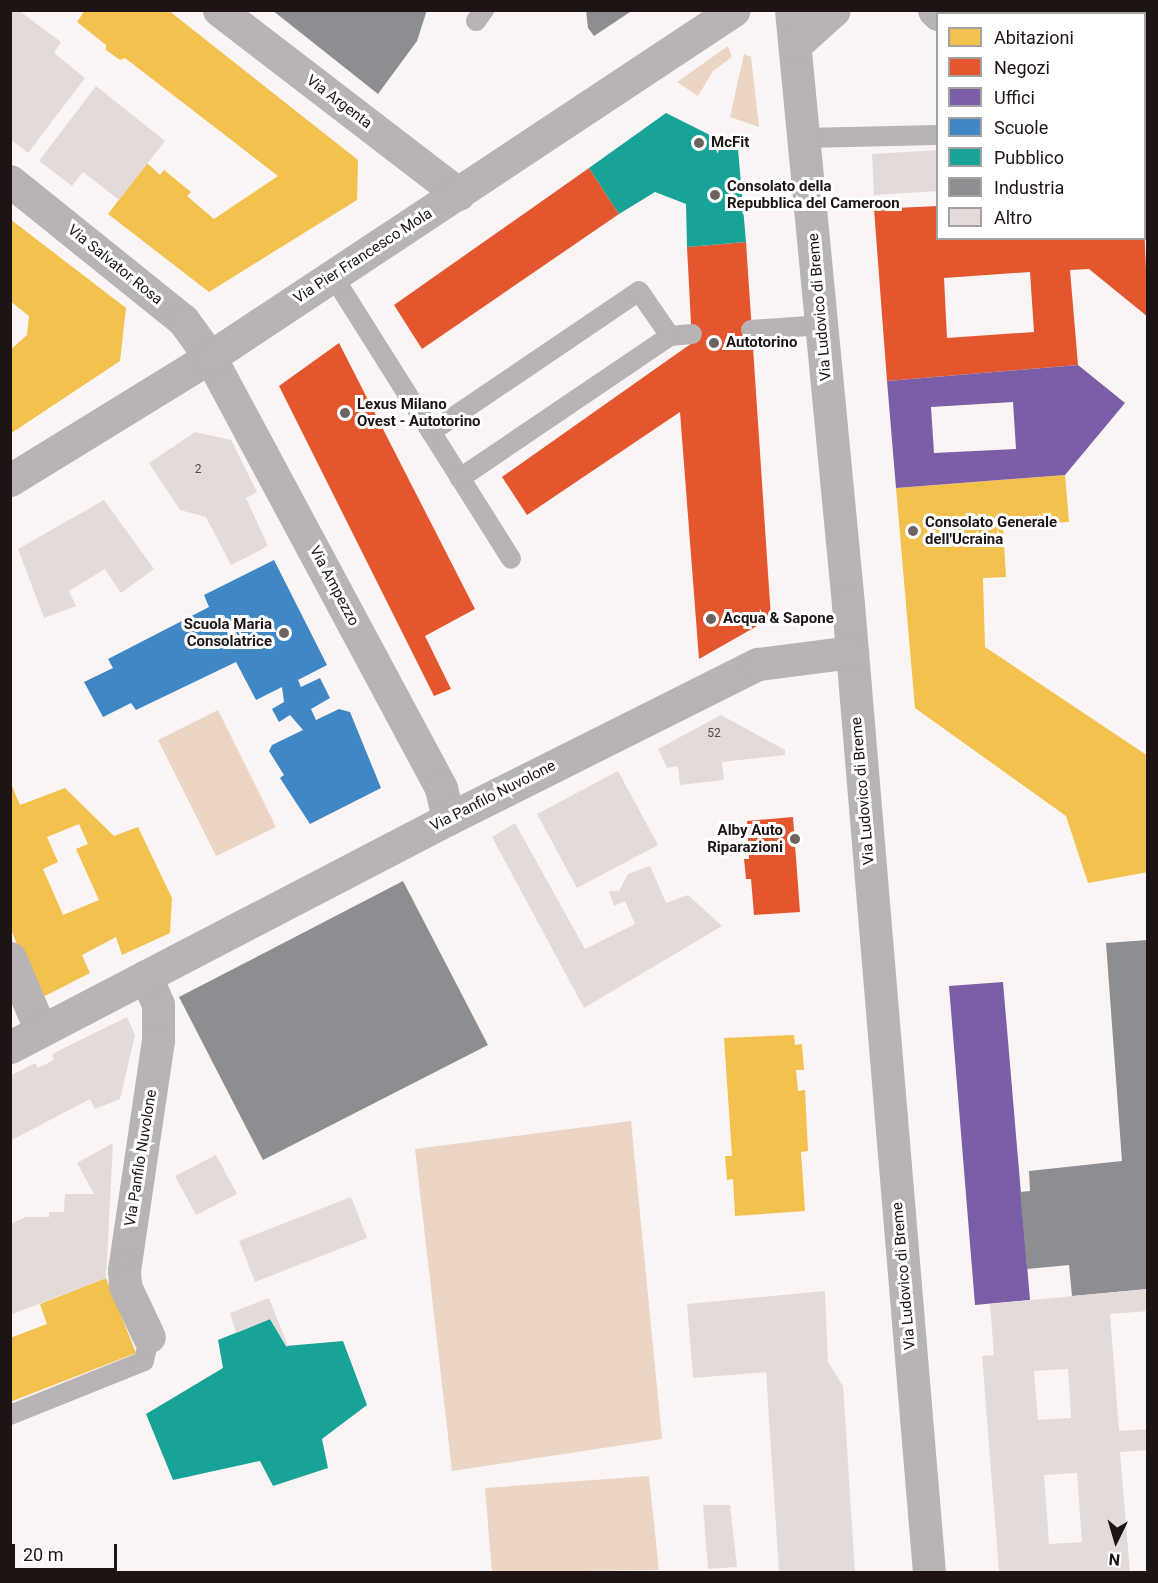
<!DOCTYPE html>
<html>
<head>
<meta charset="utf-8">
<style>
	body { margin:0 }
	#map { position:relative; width:1158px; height:1583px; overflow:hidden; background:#faf4f4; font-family:Roboto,sans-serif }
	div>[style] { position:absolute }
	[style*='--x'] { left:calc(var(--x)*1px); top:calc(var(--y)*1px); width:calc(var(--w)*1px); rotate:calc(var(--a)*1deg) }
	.green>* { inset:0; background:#ebd5c4 }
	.homes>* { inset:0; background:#f2c14e }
	.shops>* { inset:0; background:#e4572e }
	.offices>* { inset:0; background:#7b5ea7 }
	.schools>* { inset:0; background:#3f88c5 }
	.public>* { inset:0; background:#17a398 }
	.industry>* { inset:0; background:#8d8d92 }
	.building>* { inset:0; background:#e4dbd9 }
	.lane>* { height:20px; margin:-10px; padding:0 10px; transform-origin:10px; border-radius:10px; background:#b8b3b4 }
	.street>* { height:33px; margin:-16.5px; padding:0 16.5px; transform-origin:16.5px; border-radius:16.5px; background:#b8b3b4 }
	.secondary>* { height:33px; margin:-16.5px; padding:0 16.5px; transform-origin:16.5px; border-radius:16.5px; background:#b8b2b3 }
	.tram>* { height:1.5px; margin:-0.75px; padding:0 0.75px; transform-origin:0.75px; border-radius:0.75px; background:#bab5b6 }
	.dots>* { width:16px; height:16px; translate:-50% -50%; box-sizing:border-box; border:3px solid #fff; border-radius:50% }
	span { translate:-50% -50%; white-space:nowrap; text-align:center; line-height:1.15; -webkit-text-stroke:6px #fff; paint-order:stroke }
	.number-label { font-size:12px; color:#544948 }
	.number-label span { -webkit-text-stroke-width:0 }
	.street-label { font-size:15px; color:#1f1414 }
	.poi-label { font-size:15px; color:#1f1414; font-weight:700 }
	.left { translate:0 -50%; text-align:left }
	.right { translate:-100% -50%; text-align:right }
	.frame { position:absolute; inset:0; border:12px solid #1f1414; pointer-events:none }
	.legend { position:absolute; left:936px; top:12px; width:210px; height:228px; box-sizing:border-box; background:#fff; border:2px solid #a5a1a1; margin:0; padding:8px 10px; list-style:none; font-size:18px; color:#1f1414 }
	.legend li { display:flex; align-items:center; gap:12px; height:30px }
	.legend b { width:30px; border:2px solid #a5a1a1 }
	.north { position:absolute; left:1086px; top:1511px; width:60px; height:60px; -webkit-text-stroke:4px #fff; paint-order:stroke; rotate:185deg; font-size:16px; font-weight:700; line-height:24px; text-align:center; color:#1f1414 }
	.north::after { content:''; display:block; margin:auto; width:21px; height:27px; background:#1f1414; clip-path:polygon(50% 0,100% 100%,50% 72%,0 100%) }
	.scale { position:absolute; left:12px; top:1544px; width:105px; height:27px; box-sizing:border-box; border:3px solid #1f1414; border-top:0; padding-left:8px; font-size:18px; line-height:21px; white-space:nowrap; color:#1f1414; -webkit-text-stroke:4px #fff; paint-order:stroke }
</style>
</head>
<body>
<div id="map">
	<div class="green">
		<i style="clip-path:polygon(728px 46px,732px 57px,713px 71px,698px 96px,677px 82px)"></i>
		<i style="clip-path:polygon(744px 54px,751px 57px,759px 127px,730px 117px)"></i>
		<i style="clip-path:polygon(218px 710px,276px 827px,216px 856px,158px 740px)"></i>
		<i style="clip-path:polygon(631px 1121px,662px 1439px,452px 1471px,415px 1149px)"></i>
		<i style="clip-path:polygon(649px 1476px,659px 1570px,492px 1572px,485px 1488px)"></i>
	</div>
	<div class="homes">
		<i style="clip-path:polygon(85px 10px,168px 10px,358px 160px,357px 200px,209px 292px,108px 214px,147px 163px,160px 175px,164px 170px,191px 192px,187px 196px,214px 219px,278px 176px,125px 58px,120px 60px,106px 50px,106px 45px,77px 22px)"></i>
		<i style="clip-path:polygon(10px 219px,126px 308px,120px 361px,10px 434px,10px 350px,27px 335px,29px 316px,10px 301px)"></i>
		<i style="clip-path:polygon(1065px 475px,1069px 522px,1003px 526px,1006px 577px,983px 578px,985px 647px,1148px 756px,1148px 872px,1088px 883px,1066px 816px,915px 708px,896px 488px)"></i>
		<i style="clip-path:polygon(evenodd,10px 781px,20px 805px,65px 788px,114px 836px,138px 827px,172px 898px,170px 933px,122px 955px,116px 937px,82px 955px,90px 973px,39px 999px,10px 927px,10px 781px,79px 824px,88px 844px,76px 849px,99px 900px,63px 915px,43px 869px,58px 862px,47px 837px,79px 824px)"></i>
		<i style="clip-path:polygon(794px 1035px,795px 1045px,802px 1044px,804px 1070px,796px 1070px,798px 1091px,805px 1090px,808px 1151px,801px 1152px,805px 1211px,735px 1216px,733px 1179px,727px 1180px,725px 1156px,732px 1156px,724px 1038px)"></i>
		<i style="clip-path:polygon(106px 1278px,136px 1353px,10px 1402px,10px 1338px,47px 1324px,40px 1304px)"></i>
	</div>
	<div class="shops">
		<i style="clip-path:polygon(589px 168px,619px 214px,422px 349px,394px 305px)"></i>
		<i style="clip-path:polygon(evenodd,938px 206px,938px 238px,1144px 238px,1144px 221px,1148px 317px,1089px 269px,1070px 270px,1078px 365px,887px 381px,874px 209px,938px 206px,1030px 272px,1034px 332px,947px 338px,944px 278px,1030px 272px)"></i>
		<i style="clip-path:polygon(746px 242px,771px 618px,699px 659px,680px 412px,527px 515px,502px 477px,692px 343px,687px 247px)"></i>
		<i style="clip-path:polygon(339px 343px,475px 609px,425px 636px,451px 689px,434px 696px,279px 386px)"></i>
		<i style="clip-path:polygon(793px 817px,800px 912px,754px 915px,751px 879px,746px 879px,744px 859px,749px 859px,747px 821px)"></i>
	</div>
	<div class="offices">
		<i style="clip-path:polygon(evenodd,1078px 365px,1125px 403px,1065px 475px,896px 488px,887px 381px,1078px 365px,1013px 402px,1016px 449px,934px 453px,931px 407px,1013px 402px)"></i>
		<i style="clip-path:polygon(1003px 982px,1030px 1300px,975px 1305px,949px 986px)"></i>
	</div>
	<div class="schools">
		<i style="clip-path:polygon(274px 560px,327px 665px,298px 680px,301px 687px,320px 678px,330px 698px,311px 709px,316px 720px,339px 709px,350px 712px,381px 788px,310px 824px,280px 778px,284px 775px,269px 751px,272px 745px,303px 730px,290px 715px,279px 722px,272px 709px,284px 702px,282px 687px,256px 700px,236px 662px,136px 710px,131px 703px,103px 717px,84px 682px,113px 668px,108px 659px,209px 607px,204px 595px)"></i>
	</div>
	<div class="public">
		<i style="clip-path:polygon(666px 113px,738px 149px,746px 242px,687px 247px,686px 204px,655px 192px,619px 214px,589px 168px)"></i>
		<i style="clip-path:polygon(270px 1319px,286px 1346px,343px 1341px,367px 1405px,322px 1439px,328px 1468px,273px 1486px,260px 1461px,173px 1480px,146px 1414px,223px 1368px,218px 1340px)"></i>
	</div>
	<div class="industry">
		<i style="clip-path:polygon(272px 10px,427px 10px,417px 41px,378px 94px)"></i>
		<i style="clip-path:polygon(586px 10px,633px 10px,594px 36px,588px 28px)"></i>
		<i style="clip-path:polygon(403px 881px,488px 1045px,263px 1160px,179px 997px)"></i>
		<i style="clip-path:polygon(1148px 940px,1148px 1289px,1072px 1296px,1069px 1265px,1027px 1269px,1020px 1192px,1030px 1191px,1029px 1171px,1122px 1161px,1106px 943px)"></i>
	</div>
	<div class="building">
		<i style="clip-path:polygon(10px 10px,18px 10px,61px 42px,54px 53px,85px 78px,28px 153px,10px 139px)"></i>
		<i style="clip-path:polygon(96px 86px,165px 141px,119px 200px,83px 172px,72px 186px,39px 161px)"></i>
		<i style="clip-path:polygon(938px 150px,938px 191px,874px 195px,872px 154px)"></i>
		<i style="clip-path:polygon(195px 432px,231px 440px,257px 492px,246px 498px,268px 546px,231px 565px,206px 517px,180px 510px,149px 463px)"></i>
		<i style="clip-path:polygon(104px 500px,154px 569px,121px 593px,105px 569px,69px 591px,76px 606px,44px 618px,18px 549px)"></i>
		<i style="clip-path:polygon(721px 715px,785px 750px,785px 755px,722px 762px,724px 780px,680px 785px,678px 766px,667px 768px,658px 749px)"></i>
		<i style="clip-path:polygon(618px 771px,658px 845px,577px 888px,537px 814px)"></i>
		<i style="clip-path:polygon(515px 823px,585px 949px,635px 924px,625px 901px,614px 906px,609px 891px,619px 891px,628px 874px,650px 866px,666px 903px,688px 895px,722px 926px,584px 1008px,492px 837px)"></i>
		<i style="clip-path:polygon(127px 1017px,135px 1035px,120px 1099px,95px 1109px,90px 1099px,10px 1141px,10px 1076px,35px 1063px,38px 1068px,54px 1060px,52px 1054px)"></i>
		<i style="clip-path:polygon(113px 1143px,106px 1278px,10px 1315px,10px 1224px,26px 1217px,49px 1217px,49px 1212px,64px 1212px,65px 1194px,94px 1194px,77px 1163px)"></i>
		<i style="clip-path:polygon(216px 1155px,237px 1194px,196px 1215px,175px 1176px)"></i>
		<i style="clip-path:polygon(351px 1197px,367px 1238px,255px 1282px,239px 1241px)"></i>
		<i style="clip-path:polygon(evenodd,1148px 1289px,1148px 1311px,1110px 1314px,1119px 1431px,1148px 1429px,1148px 1450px,1120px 1452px,1130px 1572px,999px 1572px,982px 1356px,994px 1355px,990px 1304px,1148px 1289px,1068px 1369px,1071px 1418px,1038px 1420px,1034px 1371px,1068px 1369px,1148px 1289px,1077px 1473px,1082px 1542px,1049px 1544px,1044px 1475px,1077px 1473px)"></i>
		<i style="clip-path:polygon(825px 1291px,828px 1362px,843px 1386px,855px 1572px,779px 1572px,766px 1372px,693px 1378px,687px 1304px)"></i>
		<i style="clip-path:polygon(269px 1298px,288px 1346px,287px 1347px,270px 1319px,236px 1333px,230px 1313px)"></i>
		<i style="clip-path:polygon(703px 1505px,730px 1505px,737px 1567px,708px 1569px)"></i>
	</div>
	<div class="lane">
		<i style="--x:476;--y:21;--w:14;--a:-54"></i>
		<i style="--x:804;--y:138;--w:134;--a:-1.3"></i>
		<i style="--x:333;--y:276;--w:334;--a:57.8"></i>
		<i style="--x:751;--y:330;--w:71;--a:-4"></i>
		<i style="--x:670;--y:336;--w:22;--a:-5"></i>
		<i style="--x:431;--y:432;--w:251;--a:-34.1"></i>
		<i style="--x:639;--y:291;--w:55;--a:55.4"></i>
		<i style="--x:670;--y:336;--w:254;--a:145.9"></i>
		<i style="--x:10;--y:1415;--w:144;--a:-21.9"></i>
		<i style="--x:144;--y:1361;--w:25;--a:-78"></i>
	</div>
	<div class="street">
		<i style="--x:219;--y:10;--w:302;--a:37.5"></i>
		<i style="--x:791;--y:10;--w:597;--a:84.52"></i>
		<i style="--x:848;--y:604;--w:971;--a:85.22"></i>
		<i style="--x:934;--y:10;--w:6;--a:45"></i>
		<i style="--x:795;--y:45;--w:52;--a:-41.9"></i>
		<i style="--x:1144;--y:172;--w:4;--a:27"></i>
		<i style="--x:10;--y:181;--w:222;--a:38.8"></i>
		<i style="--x:183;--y:320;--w:46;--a:53.9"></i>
		<i style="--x:210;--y:357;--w:489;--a:61.8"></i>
		<i style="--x:441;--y:788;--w:32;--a:77"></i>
		<i style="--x:10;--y:480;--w:235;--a:-31.6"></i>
		<i style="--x:210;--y:357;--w:628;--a:-33.51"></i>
		<i style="--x:10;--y:958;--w:79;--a:67"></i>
		<i style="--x:146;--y:976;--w:30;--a:67"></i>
		<i style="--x:158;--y:1004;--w:36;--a:90"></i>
		<i style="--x:158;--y:1040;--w:232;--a:98.4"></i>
		<i style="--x:124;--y:1270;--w:16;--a:86"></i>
		<i style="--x:125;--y:1286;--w:56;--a:64.8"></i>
		<i style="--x:10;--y:1047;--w:494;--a:-27.5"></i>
		<i style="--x:448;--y:819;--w:347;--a:-26.6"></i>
		<i style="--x:758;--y:664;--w:95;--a:-7.3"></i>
	</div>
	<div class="secondary">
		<i style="--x:1041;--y:10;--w:6;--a:45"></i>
		<i style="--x:1144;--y:89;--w:5;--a:37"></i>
	</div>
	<div class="tram">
		<i style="--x:1108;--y:10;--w:5;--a:53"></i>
		<i style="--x:1134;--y:10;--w:6;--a:45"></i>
		<i style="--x:1144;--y:39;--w:5;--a:37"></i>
	</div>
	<div class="dots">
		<i style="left:699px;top:143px;background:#6c6262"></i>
		<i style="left:715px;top:195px;background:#6c6262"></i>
		<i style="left:714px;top:343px;background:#6c6262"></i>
		<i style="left:345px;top:413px;background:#6c6262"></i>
		<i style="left:913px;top:531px;background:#6c6262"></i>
		<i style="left:711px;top:619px;background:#6c6262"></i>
		<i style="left:284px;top:633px;background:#6c6262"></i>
		<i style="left:795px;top:839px;background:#6c6262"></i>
	</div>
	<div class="number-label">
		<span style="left:198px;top:470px">2</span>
		<span style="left:714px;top:734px">52</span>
	</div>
	<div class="street-label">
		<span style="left:339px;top:102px;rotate:37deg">Via Argenta</span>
		<span style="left:363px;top:256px;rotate:-33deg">Via Pier Francesco Mola</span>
		<span style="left:115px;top:265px;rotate:39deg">Via Salvator Rosa</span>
		<span style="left:820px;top:307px;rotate:-95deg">Via Ludovico di Breme</span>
		<span style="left:334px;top:586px;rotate:62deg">Via Ampezzo</span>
		<span style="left:863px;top:791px;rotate:-95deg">Via Ludovico di Breme</span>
		<span style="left:493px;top:796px;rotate:-27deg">Via Panfilo Nuvolone</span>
		<span style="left:141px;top:1158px;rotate:-81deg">Via Panfilo Nuvolone</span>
		<span style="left:904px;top:1276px;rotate:-95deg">Via Ludovico di Breme</span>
	</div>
	<div class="poi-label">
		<span class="left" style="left:711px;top:143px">McFit</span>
		<span class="left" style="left:727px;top:195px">Consolato della<br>Repubblica del Cameroon</span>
		<span class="left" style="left:726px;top:343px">Autotorino</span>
		<span class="left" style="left:357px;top:413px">Lexus Milano<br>Ovest - Autotorino</span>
		<span class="left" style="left:925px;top:531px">Consolato Generale<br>dell'Ucraina</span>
		<span class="left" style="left:723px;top:619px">Acqua &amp; Sapone</span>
		<span class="right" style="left:272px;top:633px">Scuola Maria<br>Consolatrice</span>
		<span class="right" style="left:783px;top:839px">Alby Auto<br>Riparazioni</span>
	</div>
	<div class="frame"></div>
	<ul class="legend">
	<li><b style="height:16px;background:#f2c14e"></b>Abitazioni</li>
	<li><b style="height:16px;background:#e4572e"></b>Negozi</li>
	<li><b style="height:16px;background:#7b5ea7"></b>Uffici</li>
	<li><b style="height:16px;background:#3f88c5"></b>Scuole</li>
	<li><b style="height:16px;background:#17a398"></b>Pubblico</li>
	<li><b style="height:16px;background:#8d8d92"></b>Industria</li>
	<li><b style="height:16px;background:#e4dbd9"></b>Altro</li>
	</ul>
	<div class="north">N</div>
	<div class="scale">20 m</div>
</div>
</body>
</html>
